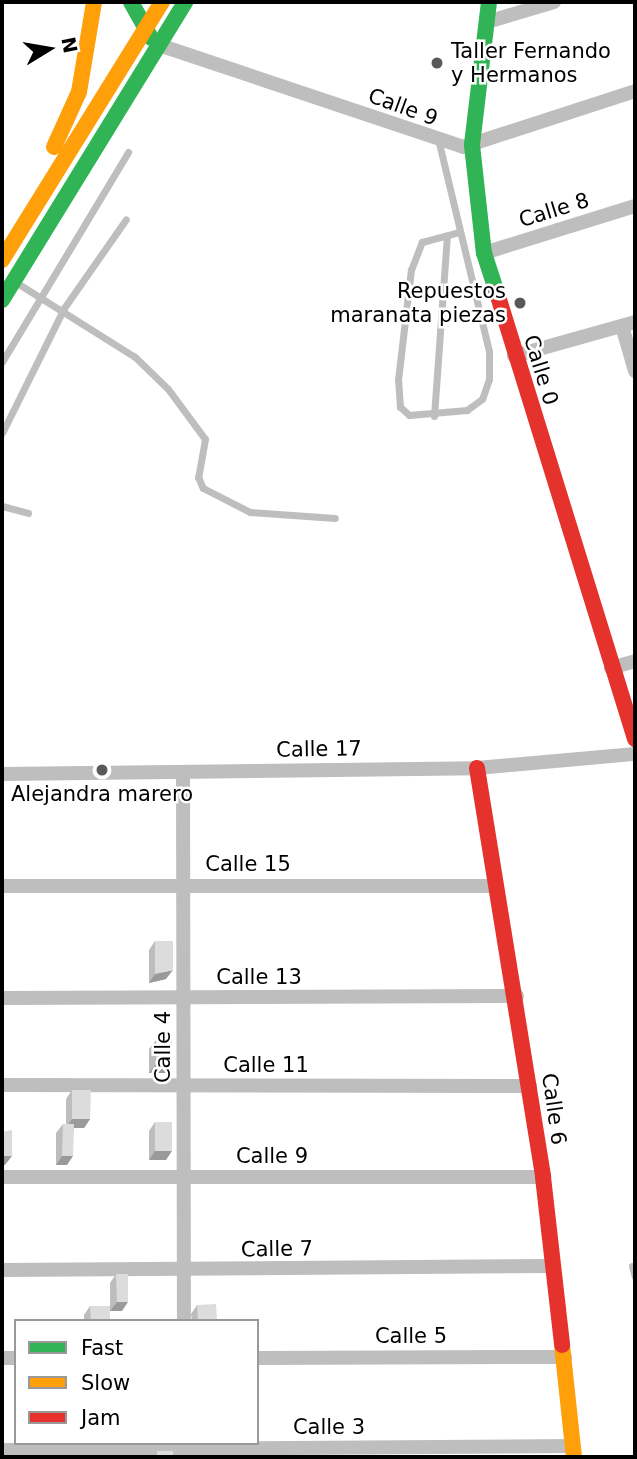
<!DOCTYPE html>
<html>
<head>
<meta charset="utf-8">
<style>
	body { margin:0 }
	#map { position:relative; width:637px; height:1459px; overflow:hidden; background:#fff; font-family:"DejaVu Sans",sans-serif }
	div>[style] { position:absolute }
	[style*='--x'] { left:calc(var(--x)*1px); top:calc(var(--y)*1px); width:calc(var(--w)*1px); rotate:calc(var(--a)*1deg) }
	.lane>* { height:7px; margin:-3.5px; padding:0 3.5px; transform-origin:3.5px; border-radius:3.5px; background:#bebebe }
	.street>* { height:14px; margin:-7px; padding:0 7px; transform-origin:7px; border-radius:7px; background:#bebebe }
	.fast>* { height:16px; margin:-8px; padding:0 8px; transform-origin:8px; border-radius:8px; background:#30b455 }
	.slow>* { height:16px; margin:-8px; padding:0 8px; transform-origin:8px; border-radius:8px; background:#ff9f0a }
	.jam>* { height:16px; margin:-8px; padding:0 8px; transform-origin:8px; border-radius:8px; background:#e5322d }
	.wall>* { inset:0; background:#bdbdbd }
	.shaded-wall>* { inset:0; background:#9a9a9a }
	.building>* { inset:0; background:#dcdcdc }
	.dots>* { width:19px; height:19px; translate:-50% -50%; box-sizing:border-box; border:4px solid #fff; border-radius:50% }
	span { translate:-50% -50%; white-space:nowrap; text-align:center; line-height:1.15; -webkit-text-stroke:5px #fff; paint-order:stroke }
	.poi-label { font-size:21px; color:#000 }
	.left { translate:0 -50%; text-align:left }
	.right { translate:-100% -50%; text-align:right }
	.street-label { font-size:21px; color:#000 }
	.frame { position:absolute; inset:0; border:4px solid #000; pointer-events:none }
	.legend { position:absolute; left:14px; top:1319px; width:245px; height:126px; box-sizing:border-box; background:#fff; border:2px solid #999; margin:0; padding:9px 12px; list-style:none; font-size:21px; color:#000 }
	.legend li { display:flex; align-items:center; gap:14px; height:35px }
	.legend b { width:35px; border:2px solid #999 }
	.north { position:absolute; left:14px; top:14px; width:70px; height:70px; -webkit-text-stroke:5px #fff; paint-order:stroke; rotate:79deg; font-size:19px; font-weight:700; line-height:28px; text-align:center; color:#000 }
	.north::after { content:''; display:block; margin:auto; width:24px; height:32px; background:#000; clip-path:polygon(50% 0,100% 100%,50% 72%,0 100%) }
</style>
</head>
<body>
<div id="map">
	<div class="lane">
		<i style="--x:439;--y:143;--w:215;--a:76.5"></i>
		<i style="--x:489;--y:352;--w:27;--a:90"></i>
		<i style="--x:489;--y:379;--w:21;--a:109"></i>
		<i style="--x:482;--y:399;--w:19;--a:144"></i>
		<i style="--x:467;--y:410;--w:58;--a:175.1"></i>
		<i style="--x:409;--y:415;--w:12;--a:-138"></i>
		<i style="--x:400;--y:407;--w:27;--a:-94"></i>
		<i style="--x:398;--y:380;--w:111;--a:-83.3"></i>
		<i style="--x:411;--y:270;--w:30;--a:-69"></i>
		<i style="--x:422;--y:242;--w:39;--a:-15"></i>
		<i style="--x:17;--y:283;--w:139;--a:32.1"></i>
		<i style="--x:135;--y:357;--w:46;--a:44.1"></i>
		<i style="--x:168;--y:389;--w:62;--a:53.5"></i>
		<i style="--x:205;--y:439;--w:39;--a:100"></i>
		<i style="--x:198;--y:477;--w:12;--a:66"></i>
		<i style="--x:203;--y:488;--w:53;--a:27.1"></i>
		<i style="--x:250;--y:512;--w:85;--a:4"></i>
		<i style="--x:2;--y:362;--w:245;--a:-59"></i>
		<i style="--x:434;--y:416;--w:181;--a:-85.9"></i>
		<i style="--x:2;--y:433;--w:140;--a:-63.6"></i>
		<i style="--x:64;--y:308;--w:108;--a:-55.1"></i>
		<i style="--x:2;--y:506;--w:27;--a:15"></i>
		<i style="--x:632;--y:1266;--w:11;--a:75"></i>
	</div>
	<div class="street">
		<i style="--x:487;--y:22;--w:70;--a:-16.6"></i>
		<i style="--x:159;--y:45;--w:321;--a:18.5"></i>
		<i style="--x:463;--y:147;--w:181;--a:-18"></i>
		<i style="--x:484;--y:253;--w:158;--a:-17.3"></i>
		<i style="--x:622;--y:326;--w:47;--a:73.9"></i>
		<i style="--x:514;--y:356;--w:126;--a:-15.7"></i>
		<i style="--x:611;--y:668;--w:25;--a:-16"></i>
		<i style="--x:183;--y:772;--w:549;--a:89.9"></i>
		<i style="--x:2;--y:774;--w:475;--a:-0.7"></i>
		<i style="--x:477;--y:768;--w:159;--a:-5.1"></i>
		<i style="--x:2;--y:886;--w:492;--a:0"></i>
		<i style="--x:2;--y:998;--w:515;--a:-0.22"></i>
		<i style="--x:2;--y:1085;--w:528;--a:0.11"></i>
		<i style="--x:2;--y:1177;--w:541;--a:0"></i>
		<i style="--x:2;--y:1270;--w:551;--a:-0.42"></i>
		<i style="--x:2;--y:1358;--w:14;--a:0"></i>
		<i style="--x:257;--y:1358;--w:308;--a:-0.2"></i>
		<i style="--x:2;--y:1450;--w:571;--a:-0.4"></i>
	</div>
	<div class="fast">
		<i style="--x:131;--y:2;--w:41;--a:60.9"></i>
		<i style="--x:489;--y:2;--w:144;--a:96.8"></i>
		<i style="--x:472;--y:145;--w:109;--a:83.7"></i>
		<i style="--x:484;--y:253;--w:42;--a:72"></i>
		<i style="--x:2;--y:300;--w:350;--a:-58.4"></i>
	</div>
	<div class="slow">
		<i style="--x:54;--y:147;--w:60;--a:-65.6"></i>
		<i style="--x:79;--y:92;--w:91;--a:-80.5"></i>
		<i style="--x:2;--y:260;--w:304;--a:-58.2"></i>
		<i style="--x:562;--y:1345;--w:113;--a:83.9"></i>
	</div>
	<div class="jam">
		<i style="--x:497;--y:293;--w:467;--a:72.8"></i>
		<i style="--x:477;--y:768;--w:414;--a:80.8"></i>
		<i style="--x:543;--y:1177;--w:169;--a:83.5"></i>
	</div>
	<div class="wall">
		<i style="clip-path:polygon(155px 941px,166px 979px,149px 983px,149px 950px)"></i>
		<i style="clip-path:polygon(156px 1040px,172px 1064px,166px 1073px,149px 1073px,149px 1049px)"></i>
		<i style="clip-path:polygon(72px 1090px,90px 1119px,84px 1128px,74px 1128px,67px 1165px,56px 1165px,56px 1133px,63px 1124px,66px 1124px,66px 1099px)"></i>
		<i style="clip-path:polygon(155px 1122px,166px 1160px,149px 1160px,149px 1131px)"></i>
		<i style="clip-path:polygon(116px 1274px,122px 1311px,110px 1311px,110px 1283px)"></i>
		<i style="clip-path:polygon(197px 1305px,217px 1321px,192px 1321px,191px 1314px)"></i>
		<i style="clip-path:polygon(90px 1306px,110px 1321px,84px 1321px,84px 1315px)"></i>
	</div>
	<div class="shaded-wall">
		<i style="clip-path:polygon(173px 970px,166px 979px,149px 983px,155px 974px)"></i>
		<i style="clip-path:polygon(156px 1064px,172px 1064px,166px 1073px,149px 1073px)"></i>
		<i style="clip-path:polygon(72px 1119px,90px 1119px,84px 1128px,66px 1128px)"></i>
		<i style="clip-path:polygon(155px 1151px,172px 1151px,166px 1160px,149px 1160px)"></i>
		<i style="clip-path:polygon(2px 1156px,12px 1156px,5px 1165px,2px 1165px)"></i>
		<i style="clip-path:polygon(62px 1156px,73px 1156px,67px 1165px,56px 1165px)"></i>
		<i style="clip-path:polygon(117px 1302px,128px 1302px,122px 1311px,110px 1311px)"></i>
	</div>
	<div class="building">
		<i style="clip-path:polygon(155px 941px,173px 941px,173px 970px,155px 974px)"></i>
		<i style="clip-path:polygon(172px 1039px,172px 1064px,156px 1064px,156px 1040px)"></i>
		<i style="clip-path:polygon(72px 1090px,91px 1090px,90px 1119px,72px 1119px)"></i>
		<i style="clip-path:polygon(155px 1122px,172px 1122px,172px 1151px,155px 1151px)"></i>
		<i style="clip-path:polygon(63px 1124px,74px 1124px,73px 1156px,62px 1156px)"></i>
		<i style="clip-path:polygon(12px 1130px,12px 1156px,2px 1156px,2px 1132px)"></i>
		<i style="clip-path:polygon(116px 1274px,128px 1274px,128px 1302px,117px 1302px)"></i>
		<i style="clip-path:polygon(216px 1304px,217px 1321px,198px 1321px,197px 1305px)"></i>
		<i style="clip-path:polygon(90px 1306px,110px 1306px,110px 1321px,91px 1321px)"></i>
		<i style="clip-path:polygon(157px 1451px,173px 1451px,173px 1457px,157px 1457px)"></i>
	</div>
	<div class="dots">
		<i style="left:437px;top:63px;background:#595959"></i>
		<i style="left:520px;top:303px;background:#595959"></i>
		<i style="left:102px;top:770px;background:#595959"></i>
	</div>
	<div class="poi-label">
		<span class="left" style="left:451px;top:63px">Taller Fernando<br>y Hermanos</span>
		<span class="right" style="left:506px;top:303px">Repuestos<br>maranata piezas</span>
		<span style="left:102px;top:794px">Alejandra marero</span>
	</div>
	<div class="street-label">
		<span style="left:403px;top:107px;rotate:20deg">Calle 9</span>
		<span style="left:554px;top:210px;rotate:-17deg">Calle 8</span>
		<span style="left:541px;top:370px;rotate:73deg">Calle 0</span>
		<span style="left:319px;top:749px;rotate:-1deg">Calle 17</span>
		<span style="left:248px;top:864px">Calle 15</span>
		<span style="left:259px;top:977px">Calle 13</span>
		<span style="left:163px;top:1047px;rotate:-90deg">Calle 4</span>
		<span style="left:266px;top:1065px">Calle 11</span>
		<span style="left:554px;top:1109px;rotate:82deg">Calle 6</span>
		<span style="left:272px;top:1156px">Calle 9</span>
		<span style="left:277px;top:1249px;rotate:-1deg">Calle 7</span>
		<span style="left:411px;top:1336px">Calle 5</span>
		<span style="left:329px;top:1427px">Calle 3</span>
	</div>
	<div class="frame"></div>
	<ul class="legend">
	<li><b style="height:9px;background:#30b455"></b>Fast</li>
	<li><b style="height:9px;background:#ff9f0a"></b>Slow</li>
	<li><b style="height:9px;background:#e5322d"></b>Jam</li>
	</ul>
	<div class="north">N</div>
</div>
</body>
</html>
